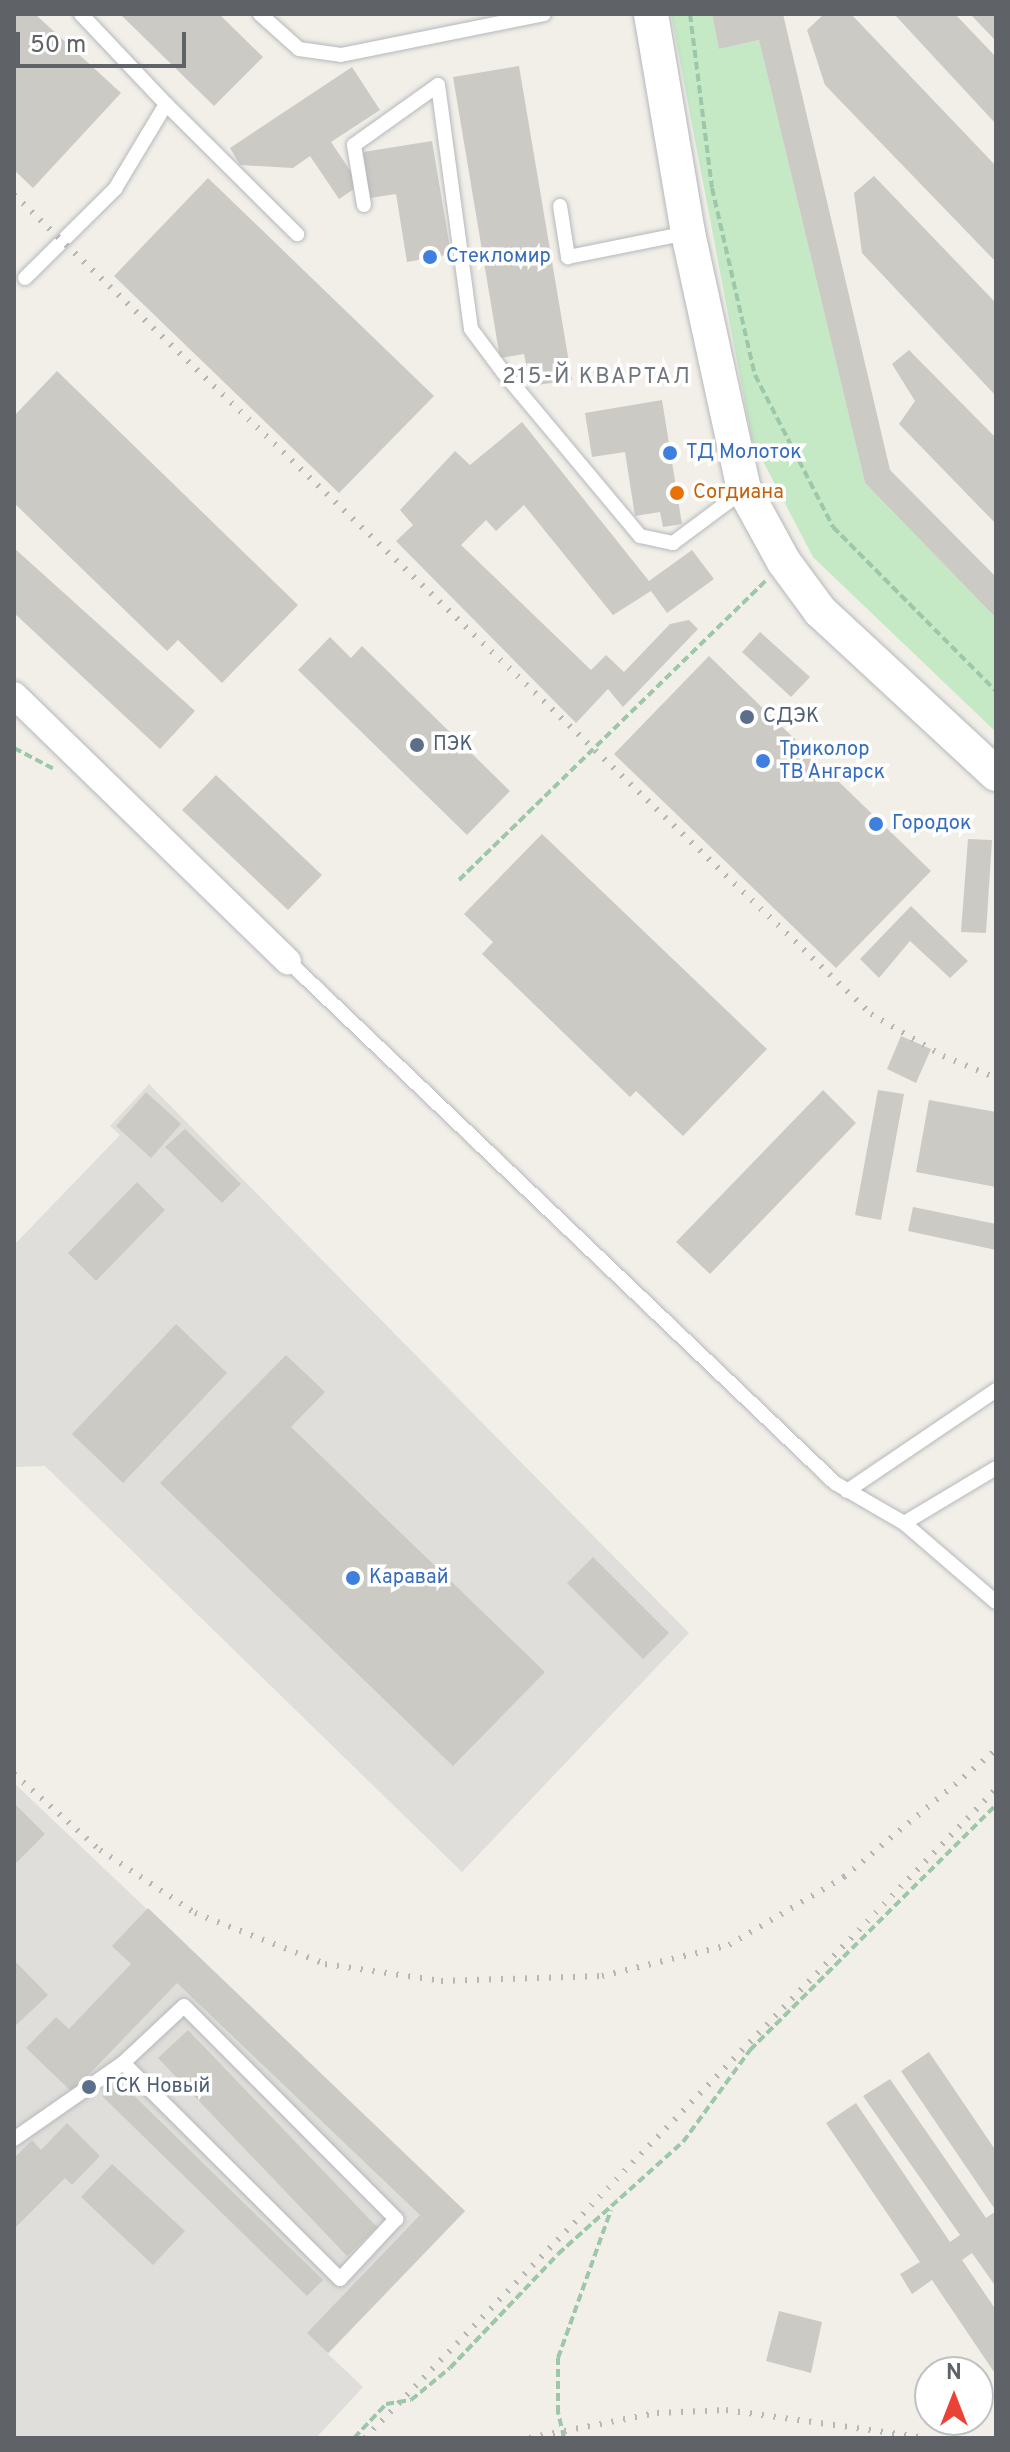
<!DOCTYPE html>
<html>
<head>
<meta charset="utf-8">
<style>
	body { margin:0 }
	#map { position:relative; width:1010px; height:2452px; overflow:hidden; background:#f1efe8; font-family:Overpass,sans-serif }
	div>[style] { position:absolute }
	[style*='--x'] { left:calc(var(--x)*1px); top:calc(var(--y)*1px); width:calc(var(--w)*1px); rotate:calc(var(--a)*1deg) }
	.industrial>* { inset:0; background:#e0deda }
	.green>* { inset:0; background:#c5e8c5 }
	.building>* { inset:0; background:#cccac5 }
	.path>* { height:4px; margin-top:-2px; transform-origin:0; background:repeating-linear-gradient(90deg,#9cc7a9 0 8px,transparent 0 12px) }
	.roads { filter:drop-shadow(0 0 2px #b5b8bc) drop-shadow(0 0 2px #b5b8bc) }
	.service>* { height:14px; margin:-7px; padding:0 7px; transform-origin:7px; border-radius:7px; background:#fff }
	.minor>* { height:26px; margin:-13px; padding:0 13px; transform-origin:13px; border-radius:13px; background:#fff }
	.tertiary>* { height:34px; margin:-17px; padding:0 17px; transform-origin:17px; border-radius:17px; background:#fff }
	.rail>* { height:6px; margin-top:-3px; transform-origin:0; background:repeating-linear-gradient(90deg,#b6b7b8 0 2px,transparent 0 12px) }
	.dots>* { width:22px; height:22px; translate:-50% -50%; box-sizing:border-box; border:4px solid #fff; border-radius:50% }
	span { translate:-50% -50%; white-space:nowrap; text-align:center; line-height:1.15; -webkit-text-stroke:7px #fff; paint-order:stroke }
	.shop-label { font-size:20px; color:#366cbe }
	.left { translate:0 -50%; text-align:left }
	.food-label { font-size:20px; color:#c56008 }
	.service-label { font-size:20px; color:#4e5e75 }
	.neighbourhood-label { font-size:22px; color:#70757a; letter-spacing:2px }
	.frame { position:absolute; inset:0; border:16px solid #5f6368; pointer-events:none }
	.north { position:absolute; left:914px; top:2356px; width:80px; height:80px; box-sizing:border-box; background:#fff; border:2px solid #bfc1c3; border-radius:50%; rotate:0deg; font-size:22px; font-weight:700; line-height:32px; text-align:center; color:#5f6368 }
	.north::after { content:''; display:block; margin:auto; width:28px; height:36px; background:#ea4335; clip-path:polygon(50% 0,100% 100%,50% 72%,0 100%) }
	.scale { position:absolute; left:16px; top:32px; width:170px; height:36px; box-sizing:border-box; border:4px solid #5f6368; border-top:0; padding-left:10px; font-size:24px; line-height:28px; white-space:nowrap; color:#5f6368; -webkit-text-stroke:6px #fff; paint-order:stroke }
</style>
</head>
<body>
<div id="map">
	<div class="industrial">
		<i style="clip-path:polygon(149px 1084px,689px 1633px,462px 1872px,45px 1466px,14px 1467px,14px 1245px,120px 1135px,110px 1126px)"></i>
		<i style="clip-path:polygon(14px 1783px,465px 2211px,328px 2354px,363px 2387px,316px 2438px,14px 2438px)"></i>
	</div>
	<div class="green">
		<i style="clip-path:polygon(671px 14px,712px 14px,719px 49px,759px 40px,865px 483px,996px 618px,996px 732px,813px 557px,752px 440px)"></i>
	</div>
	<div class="building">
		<i style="clip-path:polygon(14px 14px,35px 14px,121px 93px,33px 188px,14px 170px)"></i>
		<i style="clip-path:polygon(120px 14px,219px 14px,263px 57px,214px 106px)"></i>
		<i style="clip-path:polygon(712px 14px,783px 14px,890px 470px,996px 577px,996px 618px,865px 483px,759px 40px,719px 49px)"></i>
		<i style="clip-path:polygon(824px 14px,851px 14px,996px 166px,996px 262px,825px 85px,807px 30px)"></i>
		<i style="clip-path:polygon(894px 14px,955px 14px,996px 57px,996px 124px)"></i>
		<i style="clip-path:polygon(970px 14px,996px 14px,996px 41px)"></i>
		<i style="clip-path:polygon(519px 66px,572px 380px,530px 386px,524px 354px,500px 358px,453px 77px)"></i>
		<i style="clip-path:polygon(352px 67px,380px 110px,331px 142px,360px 185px,339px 199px,310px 156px,293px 168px,240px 165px,230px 148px)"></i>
		<i style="clip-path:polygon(432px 141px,451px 254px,407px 262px,396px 194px,370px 198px,363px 152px)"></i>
		<i style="clip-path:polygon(874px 176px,996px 303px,996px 396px,862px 253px,854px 193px)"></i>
		<i style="clip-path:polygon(208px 178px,434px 396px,339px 493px,114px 276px)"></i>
		<i style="clip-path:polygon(909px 350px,996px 438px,996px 524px,899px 424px,915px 401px,892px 364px)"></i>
		<i style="clip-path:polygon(57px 371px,298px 605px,222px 683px,178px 640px,167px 651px,14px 503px,14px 416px)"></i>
		<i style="clip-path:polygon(662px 400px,682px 524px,663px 527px,660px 512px,635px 516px,625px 452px,592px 457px,585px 413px)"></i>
		<i style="clip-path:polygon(522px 422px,649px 581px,692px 550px,714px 579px,667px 613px,651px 591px,613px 615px,524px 505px,496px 531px,486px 520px,461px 545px,591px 670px,606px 655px,624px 672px,670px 624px,689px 620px,698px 629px,623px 707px,608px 689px,576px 723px,396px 541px,413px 525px,400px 510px,455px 451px,470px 465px)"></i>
		<i style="clip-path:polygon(14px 548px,195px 711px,160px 749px,14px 613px)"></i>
		<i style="clip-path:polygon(760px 632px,810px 677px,791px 697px,742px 652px)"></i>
		<i style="clip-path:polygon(330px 637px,351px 658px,362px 646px,510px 791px,467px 835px,298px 670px)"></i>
		<i style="clip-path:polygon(709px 656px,931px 871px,836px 968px,614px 754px)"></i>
		<i style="clip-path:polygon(216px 775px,322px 875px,288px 910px,182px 810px)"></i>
		<i style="clip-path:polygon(542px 834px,767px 1049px,683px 1136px,636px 1091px,630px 1097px,482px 954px,493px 942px,464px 914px)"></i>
		<i style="clip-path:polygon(968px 839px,992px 840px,986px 933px,961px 932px)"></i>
		<i style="clip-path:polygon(911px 906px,968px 961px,950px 978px,910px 941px,879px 978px,860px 959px)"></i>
		<i style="clip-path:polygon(901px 1036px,931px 1049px,916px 1083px,887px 1069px)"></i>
		<i style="clip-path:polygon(823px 1090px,856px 1123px,710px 1274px,676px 1242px)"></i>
		<i style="clip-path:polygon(878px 1090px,904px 1094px,881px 1220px,855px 1215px)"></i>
		<i style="clip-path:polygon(146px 1092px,181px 1124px,151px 1158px,116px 1126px)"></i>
		<i style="clip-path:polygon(929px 1100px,996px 1112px,996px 1187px,916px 1172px)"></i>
		<i style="clip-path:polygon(185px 1129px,241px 1184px,222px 1203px,165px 1147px)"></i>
		<i style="clip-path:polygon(137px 1182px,165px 1210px,96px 1281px,68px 1253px)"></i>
		<i style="clip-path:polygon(913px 1207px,996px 1224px,996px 1250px,908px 1231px)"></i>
		<i style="clip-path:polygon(176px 1324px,227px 1373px,123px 1483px,72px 1434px)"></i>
		<i style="clip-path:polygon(286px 1355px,325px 1392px,291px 1427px,545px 1672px,453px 1766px,160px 1483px)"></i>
		<i style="clip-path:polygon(593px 1557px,669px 1633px,643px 1659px,567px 1583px)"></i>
		<i style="clip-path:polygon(14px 1803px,45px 1834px,14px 1865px)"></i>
		<i style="clip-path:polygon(148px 1908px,465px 2211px,328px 2353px,307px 2333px,420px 2215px,177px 1983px,72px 2092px,26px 2048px,56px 2017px,69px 2029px,131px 1964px,112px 1946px)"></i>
		<i style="clip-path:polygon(14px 1960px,48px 1995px,14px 2027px)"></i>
		<i style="clip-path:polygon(188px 2030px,377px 2227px,347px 2256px,158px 2058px)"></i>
		<i style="clip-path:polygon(929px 2052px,996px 2151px,996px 2287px,972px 2253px,962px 2260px,996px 2310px,996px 2375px,932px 2280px,912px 2294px,900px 2274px,920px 2262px,826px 2123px,856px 2103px,950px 2242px,960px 2235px,863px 2096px,890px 2079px,986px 2218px,996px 2211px,901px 2071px)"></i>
		<i style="clip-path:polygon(118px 2080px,323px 2280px,307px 2296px,102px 2096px)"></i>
		<i style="clip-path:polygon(67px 2123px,100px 2156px,72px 2185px,65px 2178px,14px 2229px,14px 2158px,32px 2140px,41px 2150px)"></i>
		<i style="clip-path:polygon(112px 2164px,185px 2231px,153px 2265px,81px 2197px)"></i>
		<i style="clip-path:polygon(779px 2311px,822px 2322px,811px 2373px,766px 2361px)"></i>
	</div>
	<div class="path">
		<i style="--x:690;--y:14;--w:175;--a:82.8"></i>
		<i style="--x:712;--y:188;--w:192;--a:77.1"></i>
		<i style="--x:755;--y:375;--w:171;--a:62.8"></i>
		<i style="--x:833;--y:527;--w:231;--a:45.2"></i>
		<i style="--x:14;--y:748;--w:45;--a:27.7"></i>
		<i style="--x:459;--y:880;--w:428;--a:-44.3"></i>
		<i style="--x:354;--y:2438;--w:47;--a:-46.7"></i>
		<i style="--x:386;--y:2404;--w:25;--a:-9"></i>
		<i style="--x:411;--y:2400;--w:50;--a:-39.4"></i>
		<i style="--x:450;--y:2368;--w:157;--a:-46.5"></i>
		<i style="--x:558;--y:2254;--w:168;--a:-41.9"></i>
		<i style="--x:683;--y:2142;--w:114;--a:-53.9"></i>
		<i style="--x:750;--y:2050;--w:347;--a:-44.9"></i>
		<i style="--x:564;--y:2438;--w:26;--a:-103"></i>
		<i style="--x:558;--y:2413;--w:55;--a:-90"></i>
		<i style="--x:558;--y:2358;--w:157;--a:-70.3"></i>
	</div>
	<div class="roads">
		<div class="service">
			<i style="--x:260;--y:14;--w:52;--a:41.9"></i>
			<i style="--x:299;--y:49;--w:42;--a:8.1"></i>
			<i style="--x:341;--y:55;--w:207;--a:-11.4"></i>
			<i style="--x:166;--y:104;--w:185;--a:44.8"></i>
			<i style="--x:364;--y:205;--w:61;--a:-99.5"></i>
			<i style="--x:354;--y:145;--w:103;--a:-35.5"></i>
			<i style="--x:438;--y:85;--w:246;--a:82.3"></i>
			<i style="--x:471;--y:329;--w:54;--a:53.3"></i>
			<i style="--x:503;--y:372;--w:214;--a:50.1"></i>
			<i style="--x:640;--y:536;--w:34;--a:12"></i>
			<i style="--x:673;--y:543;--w:89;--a:-36.7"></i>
			<i style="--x:560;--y:206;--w:52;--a:81.1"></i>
			<i style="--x:568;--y:257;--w:121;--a:-11.4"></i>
			<i style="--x:25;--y:278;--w:127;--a:-44.7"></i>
			<i style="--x:115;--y:189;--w:99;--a:-59"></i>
			<i style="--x:166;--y:104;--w:124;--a:-133.4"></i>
			<i style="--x:288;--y:961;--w:756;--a:43.66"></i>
			<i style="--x:835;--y:1483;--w:80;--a:30.1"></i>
			<i style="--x:996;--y:1468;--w:107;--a:149.1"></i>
			<i style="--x:904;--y:1523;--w:121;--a:40.7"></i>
			<i style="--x:847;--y:1491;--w:180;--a:-34.1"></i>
			<i style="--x:14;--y:2139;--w:133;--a:-34.9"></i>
			<i style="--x:123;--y:2063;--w:83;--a:-43.1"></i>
			<i style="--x:184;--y:2006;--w:301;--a:45.1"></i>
			<i style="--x:396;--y:2219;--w:82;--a:133"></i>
			<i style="--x:340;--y:2279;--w:306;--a:-135.1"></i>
		</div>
		<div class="minor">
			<i style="--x:14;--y:695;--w:382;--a:44.2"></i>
		</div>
		<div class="tertiary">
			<i style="--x:651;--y:14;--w:222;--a:80.4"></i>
			<i style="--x:688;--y:233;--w:262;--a:77.7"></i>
			<i style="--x:744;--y:489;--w:83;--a:61.3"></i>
			<i style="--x:784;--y:562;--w:61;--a:53.7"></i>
			<i style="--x:820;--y:611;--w:240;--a:42.8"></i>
		</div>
	</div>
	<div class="rail">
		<i style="--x:14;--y:195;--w:1185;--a:43.7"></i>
		<i style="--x:871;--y:1014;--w:83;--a:30.3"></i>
		<i style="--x:943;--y:1056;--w:57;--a:22.5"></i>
		<i style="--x:14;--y:1774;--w:115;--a:41.5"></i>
		<i style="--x:100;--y:1850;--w:114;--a:33.6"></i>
		<i style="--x:195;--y:1913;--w:140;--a:21.4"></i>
		<i style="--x:325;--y:1964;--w:117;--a:8.3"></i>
		<i style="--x:441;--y:1981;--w:161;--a:-1.8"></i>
		<i style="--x:602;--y:1976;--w:131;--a:-13.7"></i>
		<i style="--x:729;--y:1945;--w:134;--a:-30.6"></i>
		<i style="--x:844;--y:1877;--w:198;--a:-39.9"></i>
		<i style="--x:365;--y:2438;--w:905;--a:-45.81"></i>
		<i style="--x:529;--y:2438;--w:130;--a:-11.1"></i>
		<i style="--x:657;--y:2413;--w:69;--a:-2.5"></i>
		<i style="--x:726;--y:2410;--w:203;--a:7.9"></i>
	</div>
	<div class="dots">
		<i style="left:430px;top:257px;background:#3f7fe0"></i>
		<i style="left:670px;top:453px;background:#3f7fe0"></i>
		<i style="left:677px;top:493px;background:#e8710a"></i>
		<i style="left:747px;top:717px;background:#5c6f8a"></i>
		<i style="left:417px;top:745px;background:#5c6f8a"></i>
		<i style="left:763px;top:761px;background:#3f7fe0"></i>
		<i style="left:876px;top:824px;background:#3f7fe0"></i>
		<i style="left:353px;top:1578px;background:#3f7fe0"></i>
		<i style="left:89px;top:2087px;background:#5c6f8a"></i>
	</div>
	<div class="shop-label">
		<span class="left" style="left:446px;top:257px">Стекломир</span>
		<span class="left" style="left:686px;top:453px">ТД Молоток</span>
		<span class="left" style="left:779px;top:762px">Триколор<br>ТВ Ангарск</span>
		<span class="left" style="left:892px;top:824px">Городок</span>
		<span class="left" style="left:369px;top:1578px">Каравай</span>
	</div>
	<div class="food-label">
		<span class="left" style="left:693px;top:493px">Согдиана</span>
	</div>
	<div class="service-label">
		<span class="left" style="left:763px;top:717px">СДЭК</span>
		<span class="left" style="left:433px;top:745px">ПЭК</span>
		<span class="left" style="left:105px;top:2087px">ГСК Новый</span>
	</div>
	<div class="neighbourhood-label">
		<span style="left:597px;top:378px">215-Й КВАРТАЛ</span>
	</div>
	<div class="frame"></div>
	<div class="north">N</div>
	<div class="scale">50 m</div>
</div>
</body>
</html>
